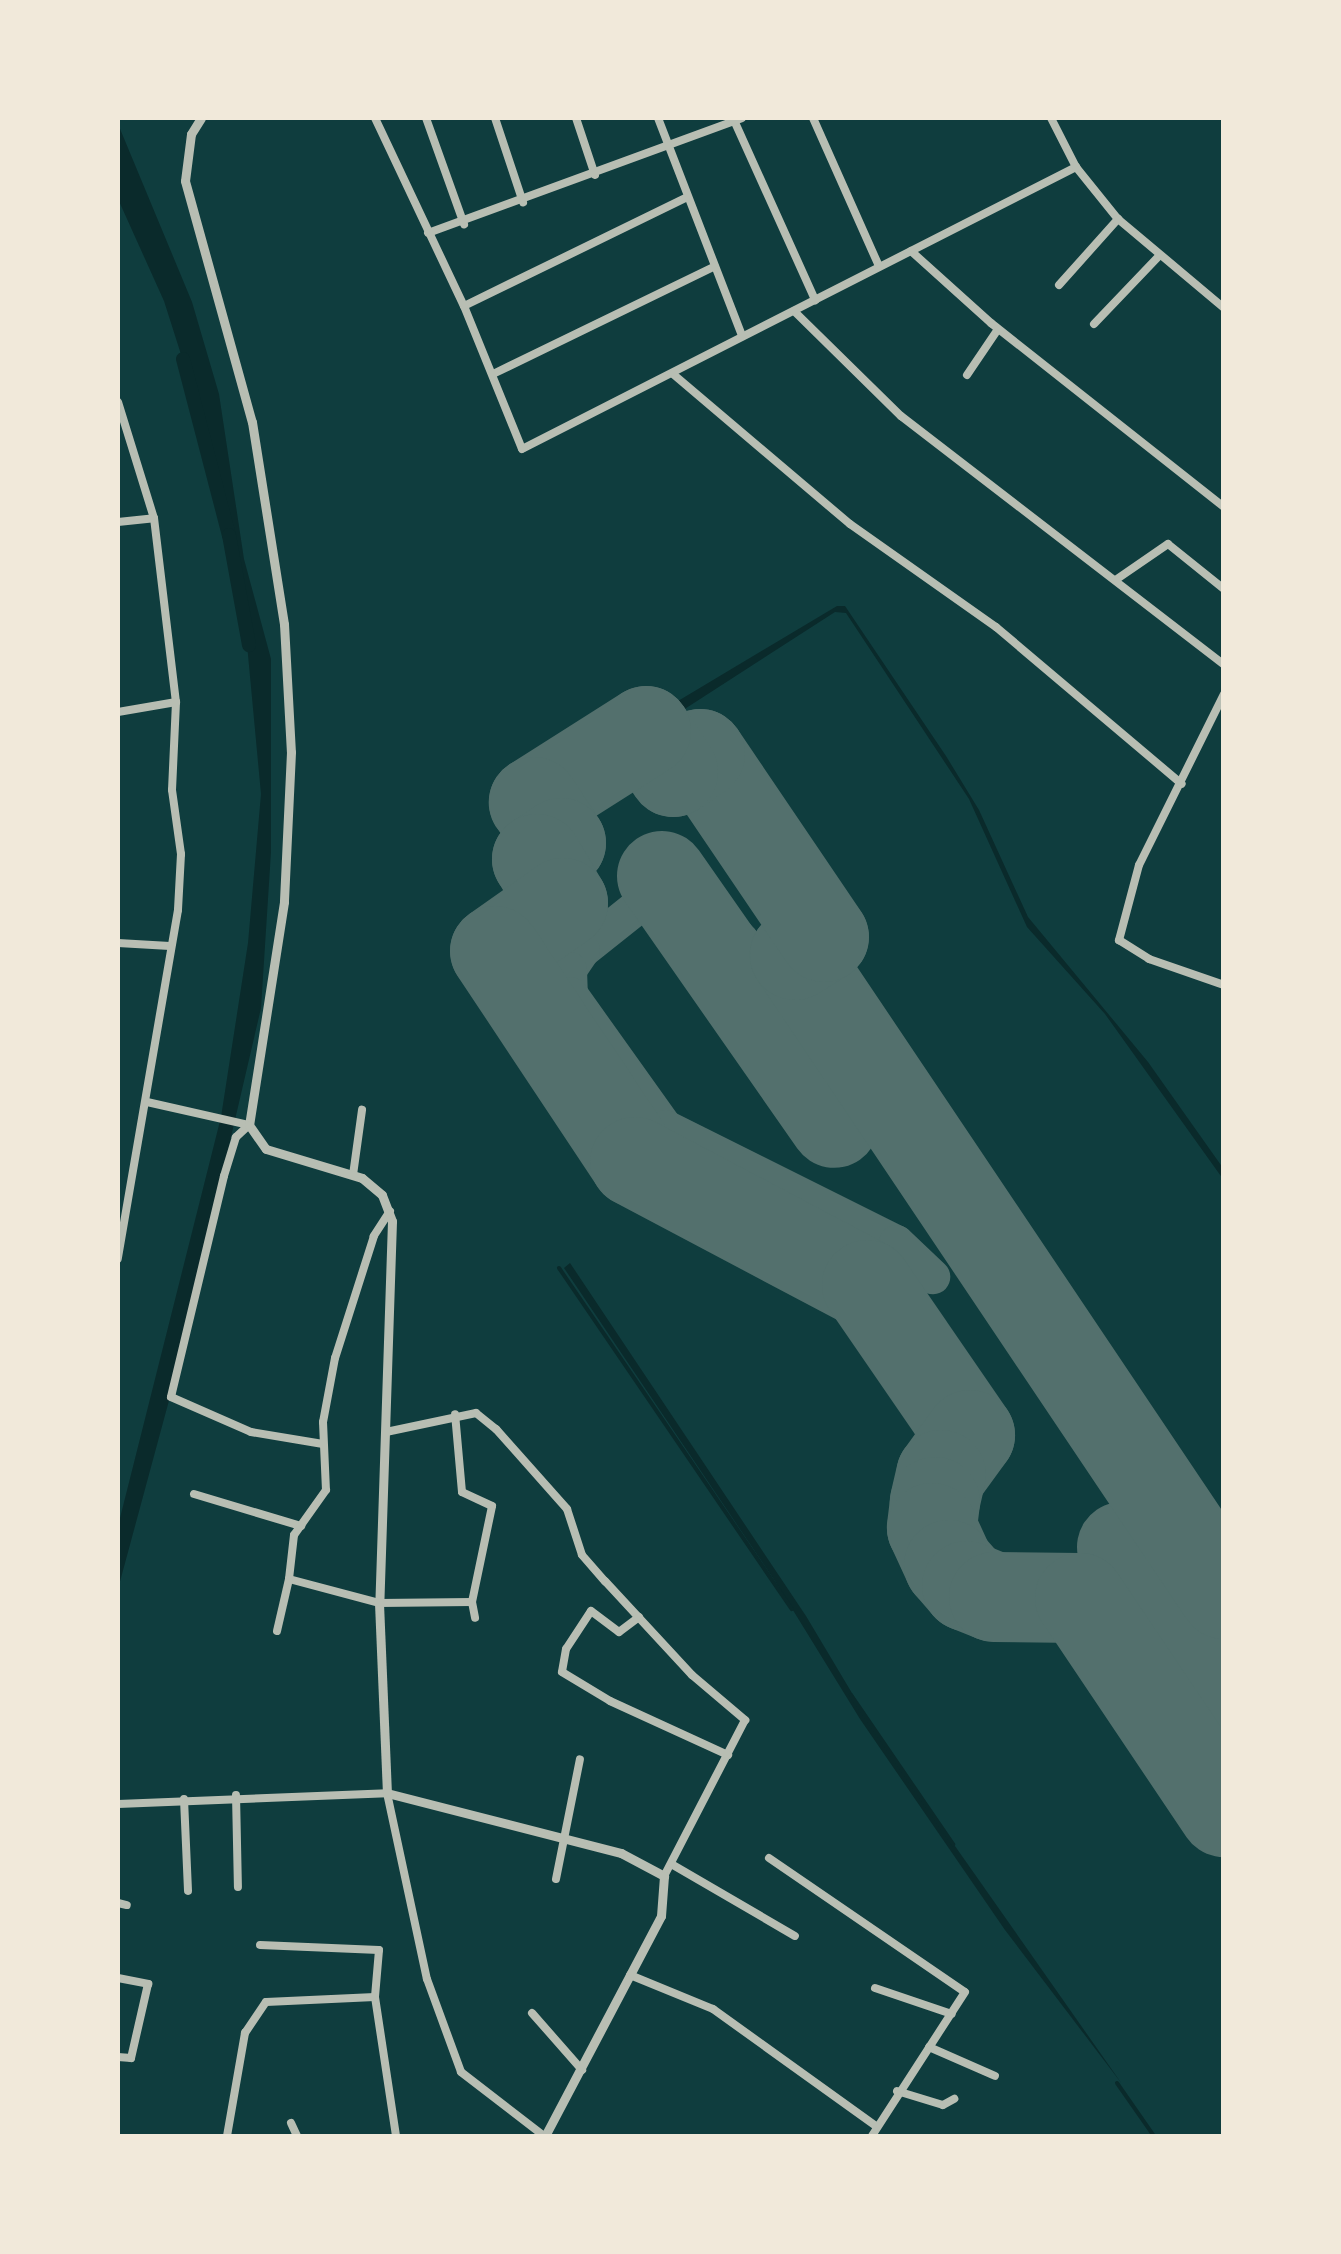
<!DOCTYPE html>
<html>
<head>
<meta charset="utf-8">
<style>
	body { margin:0 }
	#map { position:relative; width:1341px; height:2254px; overflow:hidden; background:#0f3d3e; font-family:Raleway,sans-serif }
	div>[style] { position:absolute }
	[style*='--x'] { left:calc(var(--x)*1px); top:calc(var(--y)*1px); width:calc(var(--w)*1px); rotate:calc(var(--a)*1deg) }
	.water>* { inset:0; background:#0a2a2b }
	.stream>* { height:4px; margin:-2px; padding:0 2px; transform-origin:2px; border-radius:2px; background:#0a2a2b }
	.canal>* { height:14px; margin:-7px; padding:0 7px; transform-origin:7px; border-radius:7px; background:#0a2a2b }
	.taxiway>* { height:35px; margin:-17.5px; padding:0 17.5px; transform-origin:17.5px; border-radius:17.5px; background:#53706d }
	.runway>* { height:90px; margin:-45px; padding:0 45px; transform-origin:45px; border-radius:45px; background:#53706d }
	.minor>* { height:8px; margin:-4px; padding:0 4px; transform-origin:4px; border-radius:4px; background:#b8beb3 }
	.tertiary>* { height:9px; margin:-4.5px; padding:0 4.5px; transform-origin:4.5px; border-radius:4.5px; background:#b8beb3 }
	span { translate:-50% -50%; white-space:nowrap; text-align:center; line-height:1.15; -webkit-text-stroke:10px #f1e9da; paint-order:stroke }
	.frame { position:absolute; inset:0; border:120px solid #f1e9da; pointer-events:none }
</style>
</head>
<body>
<div id="map">
	<div class="water">
		<i style="clip-path:polygon(118px 124px,192px 302px,219px 394px,244px 559px,271px 659px,271px 852px,261px 1008px,174px 1382px,118px 1589px,118px 1526px,221px 1117px,248px 943px,261px 794px,242px 591px,207px 436px,164px 301px,118px 199px)"></i>
		<i style="clip-path:polygon(837px 606px,845px 606px,946px 756px,979px 810px,1028px 917px,1148px 1062px,1223px 1168px,1223px 1179px,1105px 1014px,1027px 927px,969px 799px,846px 613px,835px 612px,680px 712px,673px 704px)"></i>
		<i style="clip-path:polygon(570px 1263px,806px 1616px,877px 1735px,1122px 2084px,1005px 1930px,860px 1719px,775px 1581px,564px 1268px)"></i>
	</div>
	<div class="stream">
		<i style="--x:559;--y:1268;--w:413;--a:55.7"></i>
		<i style="--x:851;--y:1695;--w:181;--a:55.6"></i>
		<i style="--x:1117;--y:2083;--w:65;--a:55.1"></i>
	</div>
	<div class="canal">
		<i style="--x:183;--y:359;--w:182;--a:75.4"></i>
		<i style="--x:229;--y:535;--w:112;--a:79.7"></i>
	</div>
	<div class="taxiway">
		<i style="--x:789;--y:1062;--w:131;--a:-111.5"></i>
		<i style="--x:741;--y:940;--w:71;--a:-133.9"></i>
		<i style="--x:692;--y:889;--w:19;--a:-168"></i>
		<i style="--x:673;--y:885;--w:30;--a:153"></i>
		<i style="--x:646;--y:899;--w:82;--a:141.4"></i>
		<i style="--x:582;--y:950;--w:23;--a:124"></i>
		<i style="--x:569;--y:969;--w:25;--a:88"></i>
		<i style="--x:570;--y:994;--w:163;--a:54.5"></i>
		<i style="--x:665;--y:1127;--w:258;--a:26.5"></i>
		<i style="--x:896;--y:1242;--w:50;--a:43.4"></i>
	</div>
	<div class="runway">
		<i style="--x:662;--y:876;--w:301;--a:55.1"></i>
		<i style="--x:1122;--y:1547;--w:181;--a:55.8"></i>
		<i style="--x:1224;--y:1594;--w:770;--a:-123.88"></i>
		<i style="--x:795;--y:955;--w:34;--a:-32"></i>
		<i style="--x:824;--y:937;--w:221;--a:-124.1"></i>
		<i style="--x:700;--y:754;--w:32;--a:146"></i>
		<i style="--x:673;--y:772;--w:49;--a:-123.4"></i>
		<i style="--x:646;--y:731;--w:133;--a:147.6"></i>
		<i style="--x:534;--y:802;--w:49;--a:56.6"></i>
		<i style="--x:561;--y:843;--w:29;--a:146"></i>
		<i style="--x:537;--y:859;--w:51;--a:59.4"></i>
		<i style="--x:563;--y:903;--w:83;--a:144.8"></i>
		<i style="--x:495;--y:951;--w:253;--a:56.4"></i>
		<i style="--x:635;--y:1162;--w:263;--a:27.9"></i>
		<i style="--x:867;--y:1285;--w:182;--a:55.5"></i>
		<i style="--x:970;--y:1435;--w:49;--a:125.9"></i>
		<i style="--x:941;--y:1475;--w:28;--a:103"></i>
		<i style="--x:935;--y:1502;--w:26;--a:97"></i>
		<i style="--x:932;--y:1528;--w:41;--a:65.3"></i>
		<i style="--x:949;--y:1565;--w:28;--a:49"></i>
		<i style="--x:967;--y:1586;--w:29;--a:22"></i>
		<i style="--x:994;--y:1597;--w:86;--a:0.7"></i>
		<i style="--x:1080;--y:1598;--w:258;--a:56.1"></i>
	</div>
	<div class="minor">
		<i style="--x:375;--y:118;--w:208;--a:64.7"></i>
		<i style="--x:464;--y:306;--w:154;--a:67.9"></i>
		<i style="--x:522;--y:449;--w:622;--a:-26.98"></i>
		<i style="--x:426;--y:118;--w:113;--a:70.3"></i>
		<i style="--x:495;--y:118;--w:89;--a:71.6"></i>
		<i style="--x:576;--y:118;--w:60;--a:71.6"></i>
		<i style="--x:658;--y:118;--w:234;--a:68.9"></i>
		<i style="--x:733;--y:118;--w:200;--a:65.7"></i>
		<i style="--x:813;--y:118;--w:162;--a:66"></i>
		<i style="--x:1051;--y:118;--w:55;--a:63"></i>
		<i style="--x:1076;--y:167;--w:67;--a:51.1"></i>
		<i style="--x:1118;--y:219;--w:138;--a:40"></i>
		<i style="--x:428;--y:233;--w:334;--a:-20.1"></i>
		<i style="--x:911;--y:251;--w:108;--a:42"></i>
		<i style="--x:991;--y:323;--w:297;--a:38.3"></i>
		<i style="--x:1059;--y:285;--w:89;--a:-48.2"></i>
		<i style="--x:464;--y:306;--w:246;--a:-26"></i>
		<i style="--x:794;--y:311;--w:150;--a:44.5"></i>
		<i style="--x:901;--y:416;--w:408;--a:37.6"></i>
		<i style="--x:1094;--y:324;--w:95;--a:-46.3"></i>
		<i style="--x:493;--y:374;--w:245;--a:-25.9"></i>
		<i style="--x:673;--y:374;--w:232;--a:40.3"></i>
		<i style="--x:850;--y:524;--w:179;--a:35.2"></i>
		<i style="--x:996;--y:627;--w:243;--a:40.2"></i>
		<i style="--x:967;--y:375;--w:55;--a:-56"></i>
		<i style="--x:118;--y:402;--w:121;--a:72.8"></i>
		<i style="--x:154;--y:518;--w:185;--a:83.2"></i>
		<i style="--x:176;--y:702;--w:88;--a:92.6"></i>
		<i style="--x:172;--y:790;--w:65;--a:82"></i>
		<i style="--x:181;--y:854;--w:56;--a:93.1"></i>
		<i style="--x:178;--y:910;--w:354;--a:99.8"></i>
		<i style="--x:118;--y:522;--w:36;--a:-6"></i>
		<i style="--x:1117;--y:579;--w:62;--a:-34.5"></i>
		<i style="--x:1168;--y:544;--w:72;--a:38.8"></i>
		<i style="--x:1224;--y:694;--w:191;--a:116.4"></i>
		<i style="--x:1139;--y:865;--w:78;--a:104.9"></i>
		<i style="--x:1119;--y:940;--w:36;--a:32"></i>
		<i style="--x:1149;--y:959;--w:79;--a:19.1"></i>
		<i style="--x:118;--y:712;--w:59;--a:-9.8"></i>
		<i style="--x:118;--y:943;--w:52;--a:3.3"></i>
		<i style="--x:147;--y:1102;--w:105;--a:12.7"></i>
		<i style="--x:249;--y:1125;--w:18;--a:137"></i>
		<i style="--x:236;--y:1137;--w:41;--a:107.1"></i>
		<i style="--x:224;--y:1176;--w:227;--a:103.5"></i>
		<i style="--x:171;--y:1397;--w:87;--a:23.6"></i>
		<i style="--x:251;--y:1432;--w:73;--a:9.5"></i>
		<i style="--x:353;--y:1175;--w:66;--a:-82.1"></i>
		<i style="--x:390;--y:1211;--w:30;--a:123"></i>
		<i style="--x:374;--y:1236;--w:128;--a:107.7"></i>
		<i style="--x:335;--y:1358;--w:65;--a:100.6"></i>
		<i style="--x:323;--y:1422;--w:68;--a:87.5"></i>
		<i style="--x:326;--y:1490;--w:55;--a:125.4"></i>
		<i style="--x:294;--y:1535;--w:44;--a:96.5"></i>
		<i style="--x:289;--y:1579;--w:93;--a:14.9"></i>
		<i style="--x:379;--y:1603;--w:93;--a:-0.6"></i>
		<i style="--x:472;--y:1602;--w:98;--a:-78.2"></i>
		<i style="--x:492;--y:1506;--w:33;--a:-155"></i>
		<i style="--x:462;--y:1492;--w:78;--a:-95.1"></i>
		<i style="--x:386;--y:1432;--w:92;--a:-11.9"></i>
		<i style="--x:476;--y:1413;--w:26;--a:39"></i>
		<i style="--x:496;--y:1429;--w:107;--a:48.4"></i>
		<i style="--x:567;--y:1509;--w:48;--a:71.9"></i>
		<i style="--x:582;--y:1555;--w:35;--a:49"></i>
		<i style="--x:605;--y:1581;--w:128;--a:47.2"></i>
		<i style="--x:692;--y:1675;--w:70;--a:40.3"></i>
		<i style="--x:745;--y:1720;--w:176;--a:117.4"></i>
		<i style="--x:194;--y:1494;--w:112;--a:16.7"></i>
		<i style="--x:472;--y:1602;--w:16;--a:79"></i>
		<i style="--x:639;--y:1617;--w:25;--a:143"></i>
		<i style="--x:619;--y:1632;--w:35;--a:-143"></i>
		<i style="--x:591;--y:1611;--w:45;--a:123.3"></i>
		<i style="--x:566;--y:1649;--w:23;--a:100"></i>
		<i style="--x:562;--y:1672;--w:56;--a:31.1"></i>
		<i style="--x:610;--y:1701;--w:130;--a:24.6"></i>
		<i style="--x:277;--y:1631;--w:53;--a:-77"></i>
		<i style="--x:236;--y:1795;--w:92;--a:88.8"></i>
		<i style="--x:184;--y:1799;--w:92;--a:87.5"></i>
		<i style="--x:118;--y:1804;--w:269;--a:-2.3"></i>
		<i style="--x:387;--y:1793;--w:190;--a:77.9"></i>
		<i style="--x:427;--y:1979;--w:99;--a:69.9"></i>
		<i style="--x:461;--y:2072;--w:105;--a:37.6"></i>
		<i style="--x:769;--y:1858;--w:237;--a:34.4"></i>
		<i style="--x:965;--y:1992;--w:171;--a:122.9"></i>
		<i style="--x:673;--y:1865;--w:141;--a:30.2"></i>
		<i style="--x:556;--y:1879;--w:122;--a:-78.7"></i>
		<i style="--x:118;--y:1903;--w:9;--a:13"></i>
		<i style="--x:260;--y:1945;--w:119;--a:2.4"></i>
		<i style="--x:379;--y:1950;--w:47;--a:94.9"></i>
		<i style="--x:375;--y:1997;--w:141;--a:81.4"></i>
		<i style="--x:630;--y:1975;--w:90;--a:22.3"></i>
		<i style="--x:713;--y:2009;--w:201;--a:35.7"></i>
		<i style="--x:118;--y:1978;--w:31;--a:11"></i>
		<i style="--x:148;--y:1984;--w:76;--a:102.9"></i>
		<i style="--x:131;--y:2058;--w:13;--a:-176"></i>
		<i style="--x:875;--y:1988;--w:81;--a:18.7"></i>
		<i style="--x:532;--y:2013;--w:76;--a:48.7"></i>
		<i style="--x:929;--y:2047;--w:72;--a:23.7"></i>
		<i style="--x:897;--y:2091;--w:48;--a:16.9"></i>
		<i style="--x:943;--y:2105;--w:13;--a:-29"></i>
		<i style="--x:291;--y:2123;--w:14;--a:65"></i>
		<i style="--x:227;--y:2136;--w:105;--a:-80.1"></i>
		<i style="--x:245;--y:2033;--w:37;--a:-56"></i>
		<i style="--x:266;--y:2002;--w:109;--a:-2.6"></i>
	</div>
	<div class="tertiary">
		<i style="--x:201;--y:118;--w:19;--a:122"></i>
		<i style="--x:191;--y:134;--w:47;--a:97.3"></i>
		<i style="--x:185;--y:181;--w:250;--a:74.5"></i>
		<i style="--x:252;--y:422;--w:205;--a:81"></i>
		<i style="--x:284;--y:624;--w:128;--a:86.9"></i>
		<i style="--x:291;--y:752;--w:150;--a:92.7"></i>
		<i style="--x:284;--y:902;--w:226;--a:98.9"></i>
		<i style="--x:249;--y:1125;--w:29;--a:55"></i>
		<i style="--x:266;--y:1149;--w:100;--a:16.8"></i>
		<i style="--x:362;--y:1178;--w:26;--a:40"></i>
		<i style="--x:382;--y:1195;--w:28;--a:69"></i>
		<i style="--x:392;--y:1221;--w:382;--a:91.9"></i>
		<i style="--x:379;--y:1603;--w:190;--a:87.6"></i>
		<i style="--x:387;--y:1793;--w:242;--a:14.4"></i>
		<i style="--x:621;--y:1853;--w:49;--a:28.1"></i>
		<i style="--x:664;--y:1876;--w:40;--a:94.3"></i>
		<i style="--x:661;--y:1916;--w:249;--a:117.8"></i>
	</div>
	<div class="frame"></div>
</div>
</body>
</html>
